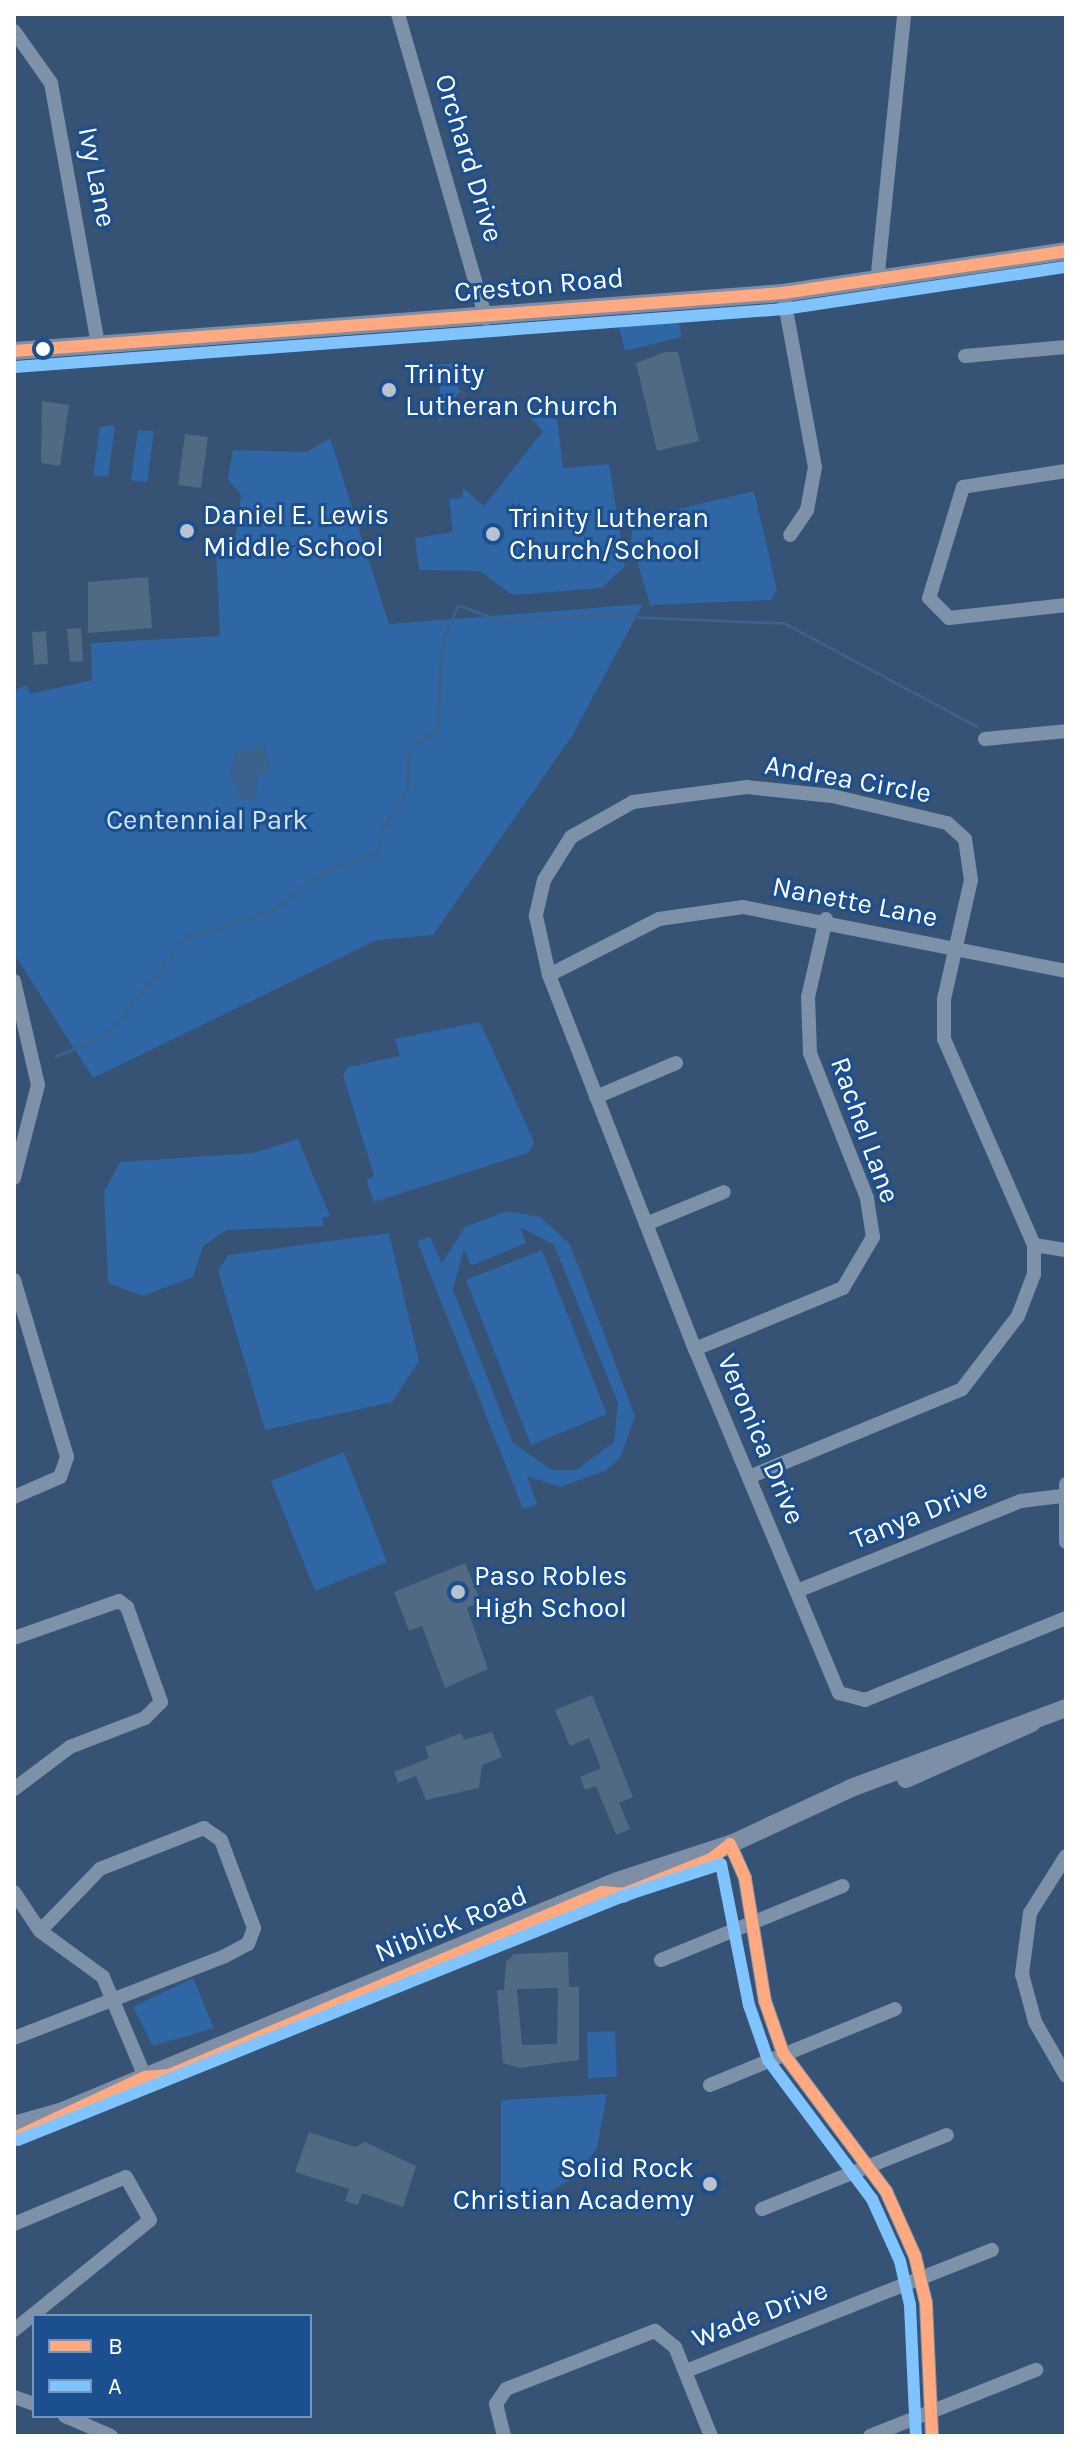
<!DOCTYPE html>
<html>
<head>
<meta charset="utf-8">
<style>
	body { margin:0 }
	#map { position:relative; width:1080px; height:2450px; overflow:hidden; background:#365274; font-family:Karla,sans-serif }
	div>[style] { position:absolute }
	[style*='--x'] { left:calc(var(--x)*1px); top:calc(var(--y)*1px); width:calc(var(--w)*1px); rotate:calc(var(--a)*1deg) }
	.green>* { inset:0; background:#2f66a5 }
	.water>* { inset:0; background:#3b618d }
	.stream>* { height:3px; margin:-1.5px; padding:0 1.5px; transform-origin:1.5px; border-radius:1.5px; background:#3b618d }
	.building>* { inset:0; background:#526984 }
	.minor>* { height:14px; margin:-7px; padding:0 7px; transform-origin:7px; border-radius:7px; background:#7d92a8 }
	.major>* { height:18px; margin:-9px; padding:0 9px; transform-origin:9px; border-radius:9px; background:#7d8ea7 }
	.bus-1>* { height:12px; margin:-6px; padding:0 6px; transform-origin:6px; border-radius:6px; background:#ffa980 }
	.bus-2>* { height:12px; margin:-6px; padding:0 6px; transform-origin:6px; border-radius:6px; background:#80c4ff }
	.dots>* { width:22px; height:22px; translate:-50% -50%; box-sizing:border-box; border:4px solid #1b4f8f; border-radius:50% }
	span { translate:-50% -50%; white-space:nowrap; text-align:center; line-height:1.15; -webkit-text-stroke:6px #1b4f8f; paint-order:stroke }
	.street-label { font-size:28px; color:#fff }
	.poi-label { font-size:28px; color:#fff }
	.left { translate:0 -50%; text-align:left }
	.right { translate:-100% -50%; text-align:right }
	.park-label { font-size:28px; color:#cfe3fa }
	.frame { position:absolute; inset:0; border:16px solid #fff; pointer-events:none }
	.legend { position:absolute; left:32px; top:2314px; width:280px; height:104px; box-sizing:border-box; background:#1b4f8f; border:2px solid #7695bc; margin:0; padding:10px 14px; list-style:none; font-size:24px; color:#fff }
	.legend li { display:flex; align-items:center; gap:16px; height:40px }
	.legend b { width:40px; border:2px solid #7695bc }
</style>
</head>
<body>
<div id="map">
	<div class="green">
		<i style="clip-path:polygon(678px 318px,682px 337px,625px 351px,618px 323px)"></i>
		<i style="clip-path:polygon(454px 363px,462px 367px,456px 368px,459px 389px,467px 394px,459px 392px,439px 423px,440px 372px,431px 366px)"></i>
		<i style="clip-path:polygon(529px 416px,557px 419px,563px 468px,609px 464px,625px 566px,602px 588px,512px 595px,480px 571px,419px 570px,415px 538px,453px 532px,449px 499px,462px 498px,463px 488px,484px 506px,543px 431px)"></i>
		<i style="clip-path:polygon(115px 425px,108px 477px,93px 475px,100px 427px)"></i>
		<i style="clip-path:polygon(138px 430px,154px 431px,147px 482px,131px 480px)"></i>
		<i style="clip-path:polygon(330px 438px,389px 624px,643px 604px,572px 736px,433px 935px,377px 940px,93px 1078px,14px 954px,14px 690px,27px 685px,30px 694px,92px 680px,91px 643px,220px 636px,216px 551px,234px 552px,241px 495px,228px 479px,233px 450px,306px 452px)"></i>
		<i style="clip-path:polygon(754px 491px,777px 590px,771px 600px,650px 605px,631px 539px,634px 520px)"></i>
		<i style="clip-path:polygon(480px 1022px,534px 1142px,528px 1153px,374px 1202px,366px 1180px,374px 1176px,343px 1075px,348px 1067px,400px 1056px,395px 1039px)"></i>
		<i style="clip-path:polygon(298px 1139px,330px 1216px,322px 1218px,324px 1226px,227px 1230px,203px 1246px,193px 1277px,143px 1296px,108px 1283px,104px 1192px,120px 1162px,254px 1153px)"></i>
		<i style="clip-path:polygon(evenodd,507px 1211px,540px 1217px,570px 1244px,635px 1416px,620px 1458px,605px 1471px,560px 1487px,527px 1476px,537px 1504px,523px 1509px,417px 1241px,430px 1237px,442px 1263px,465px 1227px,507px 1211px,520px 1227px,554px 1245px,618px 1403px,614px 1442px,576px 1470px,552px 1470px,513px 1443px,453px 1290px,464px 1249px,471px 1266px,526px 1243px,520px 1227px)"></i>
		<i style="clip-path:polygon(389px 1233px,419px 1361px,392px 1402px,265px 1430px,218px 1271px,228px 1255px)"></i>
		<i style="clip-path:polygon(542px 1250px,607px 1414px,531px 1445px,466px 1280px)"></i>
		<i style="clip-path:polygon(344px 1452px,387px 1562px,315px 1591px,271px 1481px)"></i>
		<i style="clip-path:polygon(193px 1978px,214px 2028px,153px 2046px,133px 2007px)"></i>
		<i style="clip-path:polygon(615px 2031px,617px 2077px,588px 2078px,587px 2032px)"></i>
		<i style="clip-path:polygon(607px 2094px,597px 2148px,576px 2176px,544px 2196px,501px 2204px,501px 2100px)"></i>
	</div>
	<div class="water">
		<i style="clip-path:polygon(265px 745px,271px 771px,258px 774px,256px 798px,243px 801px,229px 773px,236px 752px)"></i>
	</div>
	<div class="stream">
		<i style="--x:382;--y:830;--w:47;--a:-58"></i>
		<i style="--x:407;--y:790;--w:43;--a:-87.3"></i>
		<i style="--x:409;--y:747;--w:33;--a:-31"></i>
		<i style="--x:437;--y:730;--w:89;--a:-86.8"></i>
		<i style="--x:442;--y:641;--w:39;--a:-66"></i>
		<i style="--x:458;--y:605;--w:47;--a:20"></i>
		<i style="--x:502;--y:621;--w:84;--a:-4.1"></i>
		<i style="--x:586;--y:615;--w:198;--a:2.3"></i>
		<i style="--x:784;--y:623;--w:218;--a:28.2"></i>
		<i style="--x:56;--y:1056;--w:54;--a:-22.8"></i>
		<i style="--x:106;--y:1035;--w:127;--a:-50.8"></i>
		<i style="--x:186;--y:937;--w:92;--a:-17.1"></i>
		<i style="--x:274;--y:910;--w:54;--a:-39"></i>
		<i style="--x:316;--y:876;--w:65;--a:-21.8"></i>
		<i style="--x:376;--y:852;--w:11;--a:-75"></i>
	</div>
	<div class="building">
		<i style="clip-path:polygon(665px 352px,678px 352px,699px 441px,657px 451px,636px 363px)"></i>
		<i style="clip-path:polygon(42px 401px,69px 405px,60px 466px,41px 463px)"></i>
		<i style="clip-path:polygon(185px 434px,208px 437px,201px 488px,178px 485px)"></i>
		<i style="clip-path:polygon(148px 577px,152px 628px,88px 633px,88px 582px)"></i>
		<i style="clip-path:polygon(81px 628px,83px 661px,70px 662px,67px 629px)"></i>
		<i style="clip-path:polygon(46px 631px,48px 664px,34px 665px,32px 632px)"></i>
		<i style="clip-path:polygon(465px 1563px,481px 1602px,467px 1608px,488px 1669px,445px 1688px,422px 1626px,409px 1631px,394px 1592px)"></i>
		<i style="clip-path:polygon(592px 1695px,633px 1797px,619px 1803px,630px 1829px,616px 1835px,596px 1786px,585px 1790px,580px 1777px,601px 1768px,589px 1738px,570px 1746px,555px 1710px)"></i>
		<i style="clip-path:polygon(492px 1732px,502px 1757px,482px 1765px,479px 1788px,426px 1800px,416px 1776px,398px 1783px,394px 1772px,429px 1758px,425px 1747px,461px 1733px,464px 1740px)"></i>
		<i style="clip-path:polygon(evenodd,568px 1952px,569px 1987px,579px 1987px,579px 2060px,519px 2068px,503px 2063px,497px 1990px,504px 1990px,506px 1962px,514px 1954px,568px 1952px,558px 1988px,557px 2044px,522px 2045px,517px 1989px,558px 1988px)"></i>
		<i style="clip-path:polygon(309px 2132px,355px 2147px,365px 2142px,416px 2166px,403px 2207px,362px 2193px,358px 2205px,345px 2201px,349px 2189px,295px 2172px)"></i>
	</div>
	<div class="minor">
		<i style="--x:398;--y:14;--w:317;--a:73.9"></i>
		<i style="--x:14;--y:31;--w:64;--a:54.6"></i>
		<i style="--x:51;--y:83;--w:266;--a:79.8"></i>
		<i style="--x:877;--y:282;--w:269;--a:-84.2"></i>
		<i style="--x:783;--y:293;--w:177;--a:79.6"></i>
		<i style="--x:815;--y:467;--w:44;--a:100.5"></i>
		<i style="--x:807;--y:510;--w:30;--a:124"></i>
		<i style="--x:965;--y:356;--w:101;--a:-5.1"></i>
		<i style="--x:1066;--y:471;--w:104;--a:171.2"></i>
		<i style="--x:963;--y:487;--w:116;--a:107"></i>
		<i style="--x:929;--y:598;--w:28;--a:45"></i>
		<i style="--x:949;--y:618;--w:118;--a:-6.3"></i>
		<i style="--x:985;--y:739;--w:81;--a:-5.6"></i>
		<i style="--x:549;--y:975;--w:123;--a:-27"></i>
		<i style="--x:659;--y:919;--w:85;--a:-8.1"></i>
		<i style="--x:743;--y:907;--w:329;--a:11.2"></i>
		<i style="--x:14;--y:981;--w:107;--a:77"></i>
		<i style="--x:38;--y:1085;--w:96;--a:104.5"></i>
		<i style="--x:596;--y:1097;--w:87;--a:-23"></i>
		<i style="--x:646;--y:1224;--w:84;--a:-22.3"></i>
		<i style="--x:1034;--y:1245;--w:32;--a:9"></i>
		<i style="--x:14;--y:1280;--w:185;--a:73.3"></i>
		<i style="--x:67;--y:1457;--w:21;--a:109"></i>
		<i style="--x:60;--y:1477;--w:50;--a:156.5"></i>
		<i style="--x:695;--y:1349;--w:160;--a:-22.4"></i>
		<i style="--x:843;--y:1288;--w:59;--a:-59.5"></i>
		<i style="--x:873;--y:1237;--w:39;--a:-99"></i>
		<i style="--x:867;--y:1198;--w:156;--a:-111.5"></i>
		<i style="--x:810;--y:1053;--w:56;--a:-92"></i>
		<i style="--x:808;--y:997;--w:80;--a:-77"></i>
		<i style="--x:749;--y:1477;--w:230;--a:-22.4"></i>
		<i style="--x:962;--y:1389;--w:92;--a:-52.5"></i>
		<i style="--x:1018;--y:1316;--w:45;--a:-69.1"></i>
		<i style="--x:1034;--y:1274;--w:29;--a:-90"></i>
		<i style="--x:1034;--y:1245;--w:225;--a:-113.6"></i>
		<i style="--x:944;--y:1039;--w:40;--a:-90"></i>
		<i style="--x:944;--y:999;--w:122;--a:-77.2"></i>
		<i style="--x:971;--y:880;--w:41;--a:-98.3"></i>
		<i style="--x:965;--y:839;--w:24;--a:-138"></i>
		<i style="--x:947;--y:823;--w:118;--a:-166.8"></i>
		<i style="--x:832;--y:796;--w:85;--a:-174"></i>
		<i style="--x:747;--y:787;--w:115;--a:172.5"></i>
		<i style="--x:633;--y:802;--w:71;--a:150.6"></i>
		<i style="--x:571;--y:837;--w:51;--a:122.1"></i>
		<i style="--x:544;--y:880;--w:37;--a:103"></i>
		<i style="--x:536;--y:916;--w:60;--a:77.6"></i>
		<i style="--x:549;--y:975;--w:401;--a:68.7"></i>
		<i style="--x:695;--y:1349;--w:373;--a:67.3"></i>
		<i style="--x:839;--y:1693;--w:27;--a:15"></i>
		<i style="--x:865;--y:1700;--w:217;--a:-22.2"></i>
		<i style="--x:1066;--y:1484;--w:58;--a:90"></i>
		<i style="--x:797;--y:1591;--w:241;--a:-21.9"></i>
		<i style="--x:1021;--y:1501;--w:41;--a:-7"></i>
		<i style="--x:14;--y:1638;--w:111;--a:-19.4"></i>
		<i style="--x:119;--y:1601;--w:10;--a:37"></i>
		<i style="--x:127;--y:1607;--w:101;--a:70.3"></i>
		<i style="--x:161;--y:1702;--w:23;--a:135"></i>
		<i style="--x:145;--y:1718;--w:80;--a:158.9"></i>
		<i style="--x:70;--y:1747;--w:70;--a:143.1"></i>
		<i style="--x:730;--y:1844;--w:37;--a:66"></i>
		<i style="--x:745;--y:1878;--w:125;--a:80.8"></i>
		<i style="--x:765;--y:2001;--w:55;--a:70.9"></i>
		<i style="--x:783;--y:2053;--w:172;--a:53.3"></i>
		<i style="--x:886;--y:2191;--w:71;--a:66"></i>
		<i style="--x:915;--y:2256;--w:48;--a:76.8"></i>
		<i style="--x:926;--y:2303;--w:133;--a:87.4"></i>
		<i style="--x:1066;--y:1856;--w:67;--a:122.3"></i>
		<i style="--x:1030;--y:1913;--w:62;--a:97.5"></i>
		<i style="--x:1022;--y:1974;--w:50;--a:74.8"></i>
		<i style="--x:1035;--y:2022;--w:62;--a:60.1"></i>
		<i style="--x:14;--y:1892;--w:47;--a:56.3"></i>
		<i style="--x:40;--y:1931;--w:78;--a:36.1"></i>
		<i style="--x:103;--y:1977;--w:108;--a:67.2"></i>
		<i style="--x:661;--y:1960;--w:196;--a:-22.2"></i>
		<i style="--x:14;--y:2038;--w:226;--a:-21.2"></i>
		<i style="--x:225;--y:1956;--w:26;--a:-28"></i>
		<i style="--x:248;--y:1944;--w:17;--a:-69"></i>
		<i style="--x:254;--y:1928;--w:94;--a:-110.6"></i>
		<i style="--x:221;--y:1840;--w:21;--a:-145"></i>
		<i style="--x:204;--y:1828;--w:112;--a:158.5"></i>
		<i style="--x:100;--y:1869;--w:86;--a:134.1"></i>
		<i style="--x:710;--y:2085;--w:200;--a:-22.3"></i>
		<i style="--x:762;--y:2209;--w:199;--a:-21.8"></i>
		<i style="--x:14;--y:2224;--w:121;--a:-22.8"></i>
		<i style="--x:126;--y:2177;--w:49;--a:60.8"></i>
		<i style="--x:150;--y:2220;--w:175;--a:141"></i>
		<i style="--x:686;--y:2371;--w:329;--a:-21.6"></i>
		<i style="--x:14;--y:2397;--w:21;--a:19"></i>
		<i style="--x:65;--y:2416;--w:50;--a:23.5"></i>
		<i style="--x:504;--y:2436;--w:33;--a:-104"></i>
		<i style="--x:496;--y:2404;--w:18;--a:-56"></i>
		<i style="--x:506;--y:2389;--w:160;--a:-21.3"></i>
		<i style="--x:655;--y:2331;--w:26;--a:39"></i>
		<i style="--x:675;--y:2347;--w:96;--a:68"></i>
		<i style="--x:870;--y:2436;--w:179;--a:-21.7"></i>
	</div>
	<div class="major">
		<i style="--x:14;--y:351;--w:771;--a:-4.31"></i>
		<i style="--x:783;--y:293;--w:286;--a:-8.4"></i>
		<i style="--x:906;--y:1779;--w:138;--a:-24"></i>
		<i style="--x:602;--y:1892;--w:21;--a:5"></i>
		<i style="--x:623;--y:1894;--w:251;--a:-24.9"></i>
		<i style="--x:851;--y:1788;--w:229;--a:-20.4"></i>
		<i style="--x:264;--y:2037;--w:62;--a:-27.8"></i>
		<i style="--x:14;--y:2125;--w:48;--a:-15.8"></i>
		<i style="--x:60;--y:2112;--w:603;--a:-22.52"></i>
		<i style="--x:617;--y:1881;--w:119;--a:-18.1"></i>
	</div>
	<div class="bus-1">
		<i style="--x:14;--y:351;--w:771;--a:-4.31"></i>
		<i style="--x:783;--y:293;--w:286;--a:-8.4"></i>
		<i style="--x:14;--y:2138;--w:145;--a:-25"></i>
		<i style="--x:145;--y:2077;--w:24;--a:-5"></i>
		<i style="--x:169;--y:2075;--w:470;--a:-22.9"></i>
		<i style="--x:602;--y:1892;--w:21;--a:5"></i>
		<i style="--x:623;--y:1894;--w:95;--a:-21.7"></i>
		<i style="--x:711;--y:1859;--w:24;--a:-38"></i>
		<i style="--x:730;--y:1844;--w:37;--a:66"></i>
		<i style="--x:745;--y:1878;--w:125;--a:80.8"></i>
		<i style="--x:765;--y:2001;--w:55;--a:70.9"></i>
		<i style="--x:783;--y:2053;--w:172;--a:53.3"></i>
		<i style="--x:886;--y:2191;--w:71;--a:66"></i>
		<i style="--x:915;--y:2256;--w:48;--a:76.8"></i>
		<i style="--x:926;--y:2303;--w:133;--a:87.4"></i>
	</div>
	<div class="bus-2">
		<i style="--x:15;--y:367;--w:771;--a:-4.31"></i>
		<i style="--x:784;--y:309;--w:285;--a:-8.5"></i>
		<i style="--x:18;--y:2140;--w:652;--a:-21.96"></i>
		<i style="--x:623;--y:1896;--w:103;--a:-18.1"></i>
		<i style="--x:721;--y:1864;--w:144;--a:78.8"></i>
		<i style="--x:749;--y:2005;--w:58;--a:70.9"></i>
		<i style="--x:768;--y:2060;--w:174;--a:53.2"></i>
		<i style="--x:872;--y:2199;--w:68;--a:65.7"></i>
		<i style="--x:900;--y:2261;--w:45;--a:77.2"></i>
		<i style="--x:910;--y:2305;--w:131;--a:87.4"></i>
	</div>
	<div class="dots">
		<i style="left:43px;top:349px;background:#fff"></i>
		<i style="left:389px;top:390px;background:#b9c2ce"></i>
		<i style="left:187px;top:531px;background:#b9c2ce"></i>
		<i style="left:493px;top:534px;background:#b9c2ce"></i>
		<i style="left:458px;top:1592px;background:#b9c2ce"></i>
		<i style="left:710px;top:2184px;background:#b9c2ce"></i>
	</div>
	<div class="street-label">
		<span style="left:469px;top:158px;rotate:73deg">Orchard Drive</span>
		<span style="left:97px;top:177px;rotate:79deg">Ivy Lane</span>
		<span style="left:539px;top:285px;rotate:-5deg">Creston Road</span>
		<span style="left:848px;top:779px;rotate:10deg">Andrea Circle</span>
		<span style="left:855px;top:902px;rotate:11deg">Nanette Lane</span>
		<span style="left:865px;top:1130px;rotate:70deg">Rachel Lane</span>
		<span style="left:761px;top:1439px;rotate:67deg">Veronica Drive</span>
		<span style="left:919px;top:1514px;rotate:-22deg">Tanya Drive</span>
		<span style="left:451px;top:1924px;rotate:-22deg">Niblick Road</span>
		<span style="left:760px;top:2314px;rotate:-21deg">Wade Drive</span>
	</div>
	<div class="poi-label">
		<span class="left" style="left:405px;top:390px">Trinity<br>Lutheran Church</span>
		<span class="left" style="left:203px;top:531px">Daniel E. Lewis<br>Middle School</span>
		<span class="left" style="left:509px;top:534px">Trinity Lutheran<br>Church/School</span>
		<span class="left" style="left:474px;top:1592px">Paso Robles<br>High School</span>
		<span class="right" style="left:694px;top:2184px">Solid Rock<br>Christian Academy</span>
	</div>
	<div class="park-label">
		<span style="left:207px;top:820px">Centennial Park</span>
	</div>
	<div class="frame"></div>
	<ul class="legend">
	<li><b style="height:10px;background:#ffa980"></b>B</li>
	<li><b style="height:10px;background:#80c4ff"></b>A</li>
	</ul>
</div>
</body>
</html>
